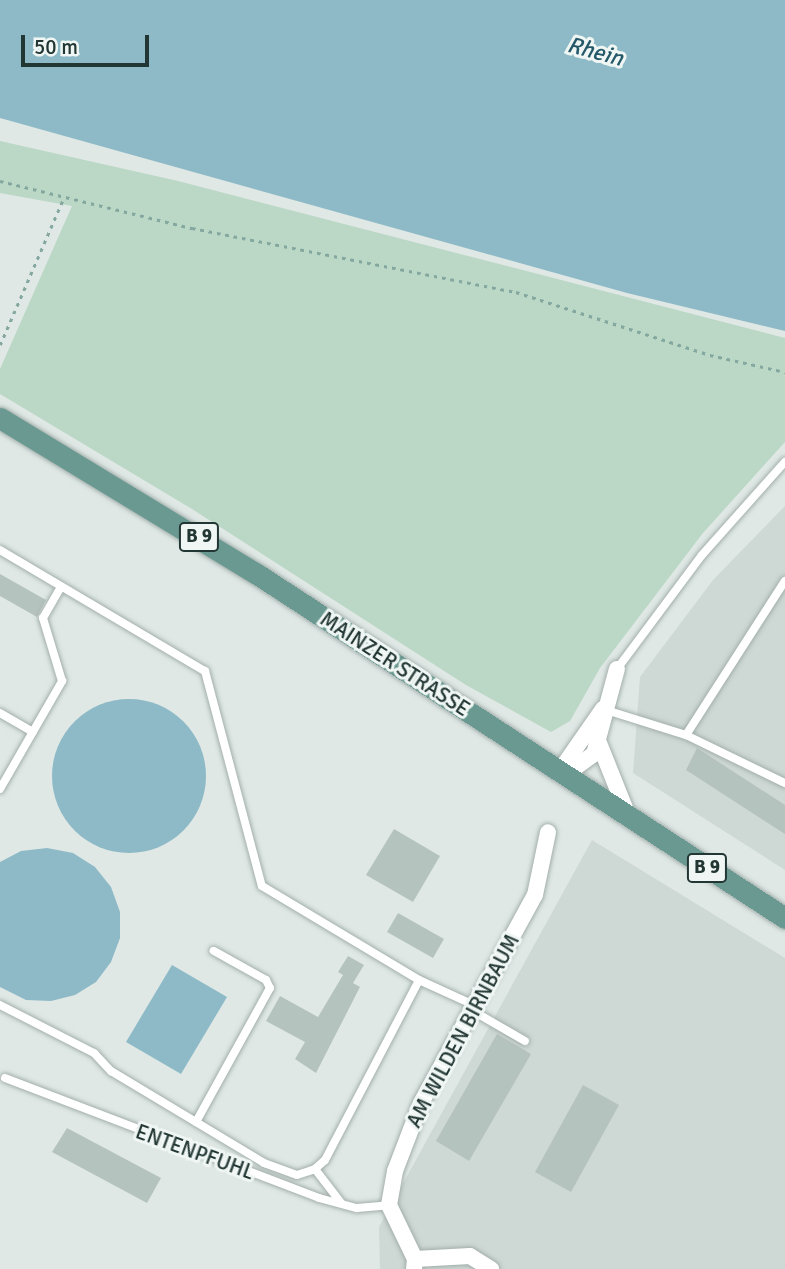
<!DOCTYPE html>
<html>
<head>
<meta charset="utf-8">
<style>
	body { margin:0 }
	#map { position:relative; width:785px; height:1269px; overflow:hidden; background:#dfe8e5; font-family:Signika,sans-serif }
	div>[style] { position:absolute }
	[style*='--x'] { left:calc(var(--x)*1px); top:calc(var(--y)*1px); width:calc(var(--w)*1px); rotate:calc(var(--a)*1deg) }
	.built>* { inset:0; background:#ced8d4 }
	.green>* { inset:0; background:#bbd7c5 }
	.water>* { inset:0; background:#8ebac7 }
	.round { border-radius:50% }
	.building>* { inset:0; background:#b5c3be }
	.path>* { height:2.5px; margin-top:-1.25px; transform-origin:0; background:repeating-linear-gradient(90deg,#84a8a0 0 3.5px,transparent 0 8.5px) }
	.roads { filter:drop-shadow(0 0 2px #a3afac) drop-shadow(0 0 2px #a3afac) }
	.service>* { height:8px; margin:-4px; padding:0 4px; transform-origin:4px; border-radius:4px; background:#fff }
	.minor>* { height:16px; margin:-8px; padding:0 8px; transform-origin:8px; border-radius:8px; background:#fff }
	.primary>* { height:21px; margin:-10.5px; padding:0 10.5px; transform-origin:10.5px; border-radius:10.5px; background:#699990 }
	span { translate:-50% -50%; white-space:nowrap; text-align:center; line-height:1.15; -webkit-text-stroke:6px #eff6f3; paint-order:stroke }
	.shield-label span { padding:2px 5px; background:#eff6f3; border:2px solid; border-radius:5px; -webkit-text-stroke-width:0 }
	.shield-label { font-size:19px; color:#223633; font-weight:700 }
	.street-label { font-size:21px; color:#223633 }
	.water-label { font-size:23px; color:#25596a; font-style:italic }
	.scale { position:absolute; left:21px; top:35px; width:128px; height:32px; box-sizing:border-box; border:4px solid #223633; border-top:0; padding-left:9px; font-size:21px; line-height:24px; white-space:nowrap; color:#223633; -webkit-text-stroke:5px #eff6f3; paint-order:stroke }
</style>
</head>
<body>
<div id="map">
	<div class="built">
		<i style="clip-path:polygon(785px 506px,785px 870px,633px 773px,640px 677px,713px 580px)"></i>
		<i style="clip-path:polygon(592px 840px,785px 958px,785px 1269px,380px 1269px,379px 1227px)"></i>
	</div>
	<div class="green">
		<i style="clip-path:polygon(0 141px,178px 181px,785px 338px,785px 442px,703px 533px,600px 668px,570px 721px,551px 732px,466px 685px,192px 509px,0 394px,0 369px,72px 206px,0 193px)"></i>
	</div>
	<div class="water">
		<i style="clip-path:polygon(0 0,785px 0,785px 331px,627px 293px,0 118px)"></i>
		<i class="round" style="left:52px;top:699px;width:154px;height:154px"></i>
		<i style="clip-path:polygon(47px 848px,73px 853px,95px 867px,111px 887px,120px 912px,120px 938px,111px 962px,96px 982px,75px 995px,51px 1001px,26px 1000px,0 987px,0 862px,21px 851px)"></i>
		<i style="clip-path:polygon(172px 965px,227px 997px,181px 1074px,126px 1042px)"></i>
	</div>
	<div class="building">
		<i style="clip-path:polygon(0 574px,46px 600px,37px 617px,0 596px)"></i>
		<i style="clip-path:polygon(697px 748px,785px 805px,785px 834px,686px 770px)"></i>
		<i style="clip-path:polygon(394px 829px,440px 856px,413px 902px,366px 875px)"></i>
		<i style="clip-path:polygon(398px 913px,444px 939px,433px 958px,387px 932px)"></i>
		<i style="clip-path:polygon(348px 956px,364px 965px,353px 983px,360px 987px,316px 1073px,295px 1059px,305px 1042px,266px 1021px,280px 996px,318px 1017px,343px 975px,338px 972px)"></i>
		<i style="clip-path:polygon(497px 1034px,531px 1054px,469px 1161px,436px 1141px)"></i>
		<i style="clip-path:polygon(583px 1085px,619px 1105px,571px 1192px,535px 1172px)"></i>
		<i style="clip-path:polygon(67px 1128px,161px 1178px,147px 1203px,52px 1152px)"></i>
	</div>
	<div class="path">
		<i style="--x:0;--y:181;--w:198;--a:13.8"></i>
		<i style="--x:192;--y:228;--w:330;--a:11.2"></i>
		<i style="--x:516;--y:292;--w:204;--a:18"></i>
		<i style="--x:710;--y:355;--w:77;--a:12.8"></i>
		<i style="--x:0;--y:345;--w:161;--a:-66.6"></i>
	</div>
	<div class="roads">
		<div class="service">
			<i style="--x:0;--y:550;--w:238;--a:30.6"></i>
			<i style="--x:205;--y:671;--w:222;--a:75.2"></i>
			<i style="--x:262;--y:886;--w:183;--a:30.9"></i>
			<i style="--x:419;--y:980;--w:63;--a:24.5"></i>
			<i style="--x:617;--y:669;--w:142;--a:-53.3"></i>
			<i style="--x:702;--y:555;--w:125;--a:-48.3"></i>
			<i style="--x:606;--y:710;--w:84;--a:17.4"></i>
			<i style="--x:686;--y:735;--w:110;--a:25.9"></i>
			<i style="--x:0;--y:713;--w:38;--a:30"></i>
			<i style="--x:686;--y:735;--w:183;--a:-57.3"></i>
			<i style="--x:0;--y:789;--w:125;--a:-60.1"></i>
			<i style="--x:62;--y:681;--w:66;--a:-106.8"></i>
			<i style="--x:43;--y:618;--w:36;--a:-60"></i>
			<i style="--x:0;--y:1005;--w:106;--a:27.1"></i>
			<i style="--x:94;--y:1053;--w:25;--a:47"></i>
			<i style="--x:111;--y:1071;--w:179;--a:31"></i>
			<i style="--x:264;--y:1163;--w:35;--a:20"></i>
			<i style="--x:297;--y:1175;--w:19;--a:-18"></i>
			<i style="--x:315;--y:1169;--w:13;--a:-42"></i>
			<i style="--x:325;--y:1160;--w:203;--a:-62.4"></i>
			<i style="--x:473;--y:1011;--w:60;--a:30"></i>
			<i style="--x:5;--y:1078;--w:336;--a:20.9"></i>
			<i style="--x:319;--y:1198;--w:39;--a:15"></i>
			<i style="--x:357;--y:1208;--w:32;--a:-5"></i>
			<i style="--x:196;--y:1122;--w:153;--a:-61.1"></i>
			<i style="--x:270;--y:988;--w:9;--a:-117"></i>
			<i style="--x:266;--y:980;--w:60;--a:-150.9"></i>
			<i style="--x:315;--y:1169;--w:44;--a:52.4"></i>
		</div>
		<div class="minor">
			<i style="--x:599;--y:743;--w:81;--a:68.2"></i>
			<i style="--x:559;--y:772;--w:77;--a:-55.1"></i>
			<i style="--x:565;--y:775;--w:36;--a:-36"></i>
			<i style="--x:594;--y:754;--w:88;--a:-74.9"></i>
			<i style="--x:415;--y:1259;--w:55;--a:-3.1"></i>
			<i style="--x:470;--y:1256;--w:25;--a:32"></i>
			<i style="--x:414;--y:1269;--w:10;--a:-84"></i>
			<i style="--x:415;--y:1259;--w:60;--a:-115.7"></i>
			<i style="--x:389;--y:1205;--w:35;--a:-80"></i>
			<i style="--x:395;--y:1171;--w:73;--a:-69.1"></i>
			<i style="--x:421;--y:1103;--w:237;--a:-61.3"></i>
			<i style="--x:535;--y:895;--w:64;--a:-78.3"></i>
		</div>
		<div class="primary">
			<i style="--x:0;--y:418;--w:301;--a:31.3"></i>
			<i style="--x:257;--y:574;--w:630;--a:33.08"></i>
		</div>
	</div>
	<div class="shield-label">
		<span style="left:199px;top:537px">B 9</span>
		<span style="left:707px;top:868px">B 9</span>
	</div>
	<div class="street-label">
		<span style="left:395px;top:664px;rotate:33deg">MAINZER STRASSE</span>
		<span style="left:463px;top:1031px;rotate:-62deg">AM WILDEN BIRNBAUM</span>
		<span style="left:195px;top:1152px;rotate:20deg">ENTENPFUHL</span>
	</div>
	<div class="water-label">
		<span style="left:595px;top:52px;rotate:15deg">Rhein</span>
	</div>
	<div class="scale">50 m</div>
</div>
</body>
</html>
